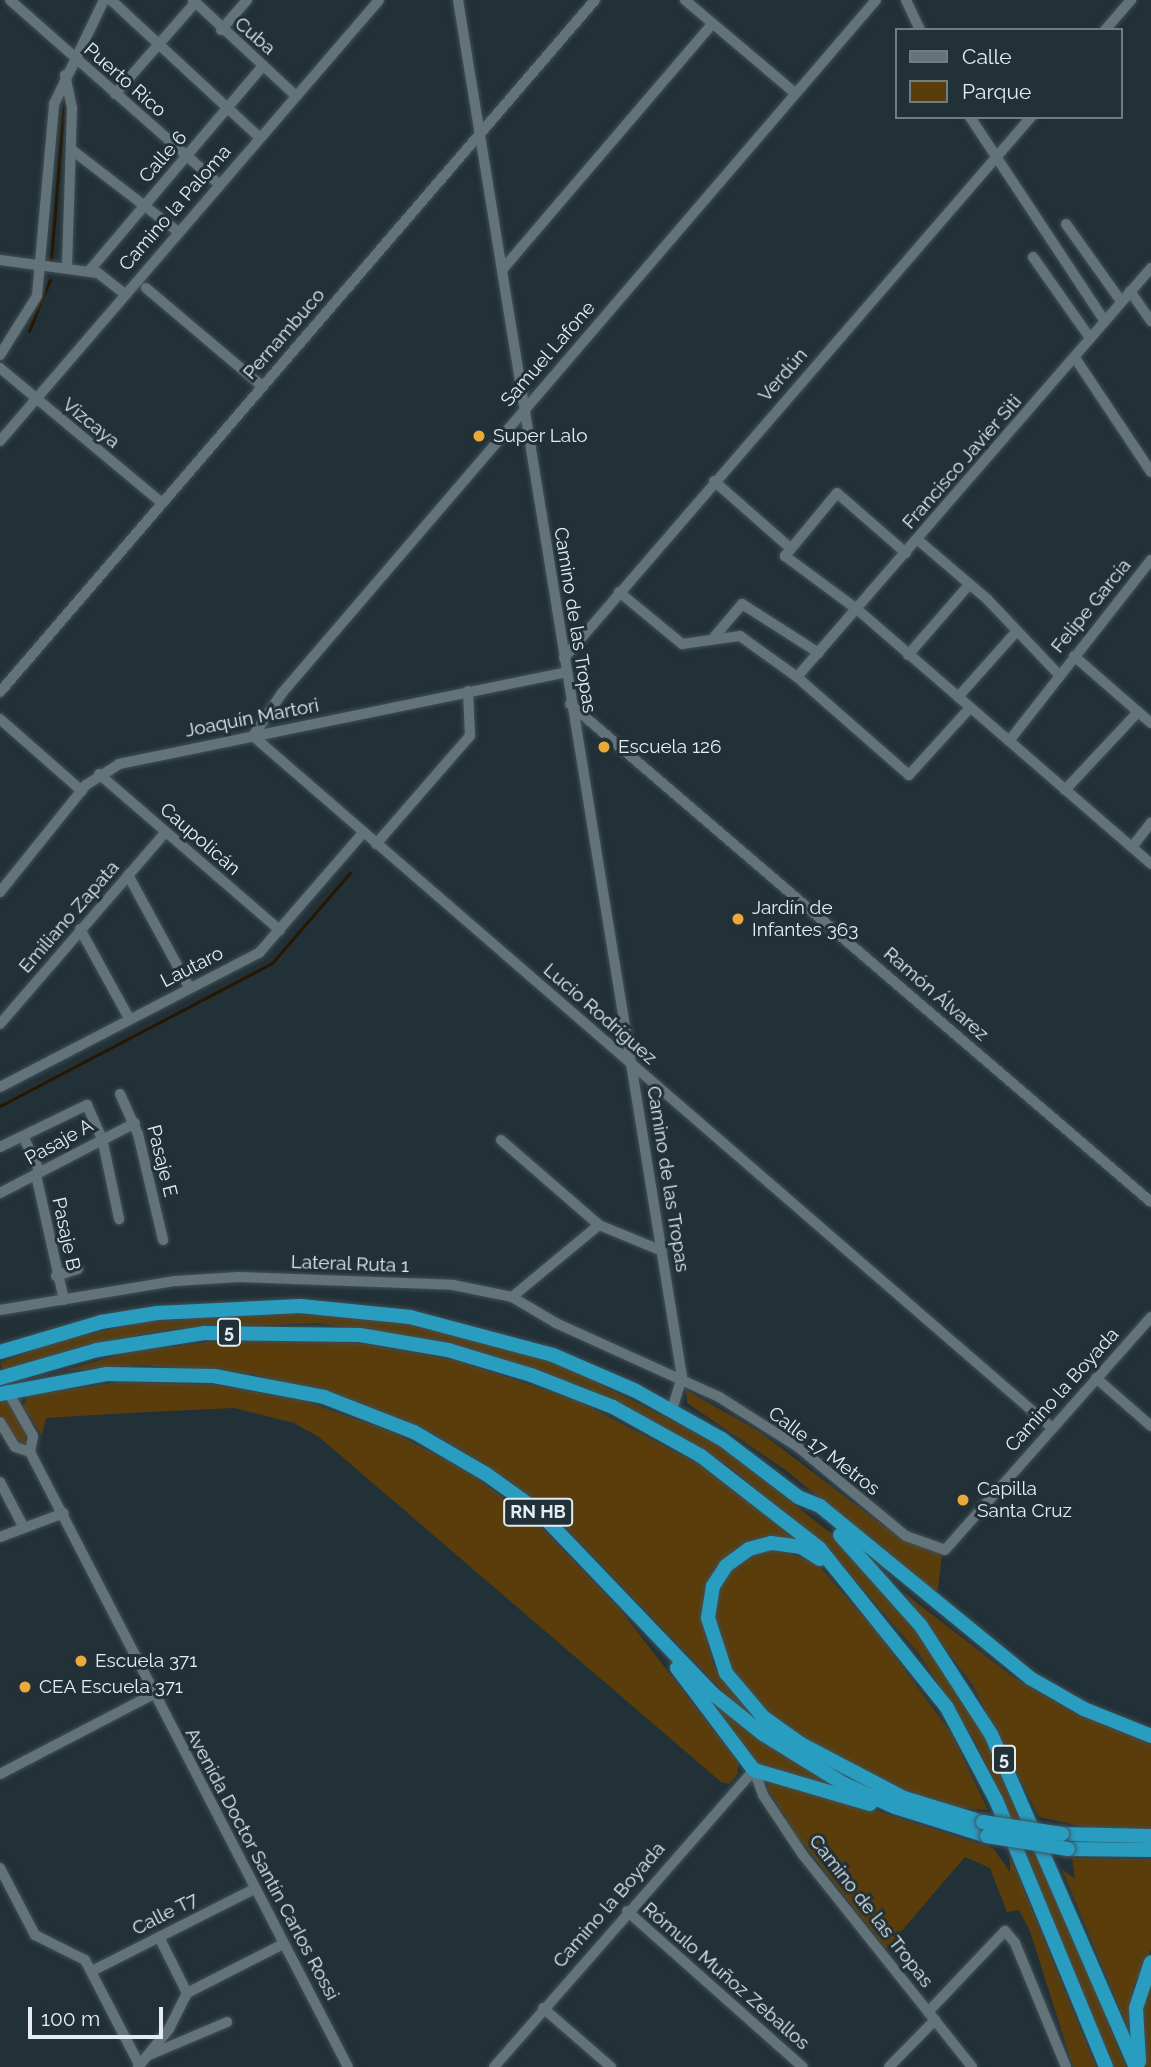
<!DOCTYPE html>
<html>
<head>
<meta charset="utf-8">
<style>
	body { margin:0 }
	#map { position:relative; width:1151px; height:2067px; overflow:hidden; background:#213137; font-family:Raleway,sans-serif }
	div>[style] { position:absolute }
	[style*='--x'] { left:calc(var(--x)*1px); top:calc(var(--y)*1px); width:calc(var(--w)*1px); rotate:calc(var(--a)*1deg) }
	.green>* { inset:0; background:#5a3d0a }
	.stream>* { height:2.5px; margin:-1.25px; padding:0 1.25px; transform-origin:1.25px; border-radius:1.25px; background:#271701 }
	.roads { filter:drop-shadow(0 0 2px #424f55) drop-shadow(0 0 2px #424f55) }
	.minor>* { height:10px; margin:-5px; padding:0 5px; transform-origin:5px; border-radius:5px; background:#62737a }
	.highway>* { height:14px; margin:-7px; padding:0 7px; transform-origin:7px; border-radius:7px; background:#289dc0 }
	.bridges { filter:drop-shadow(0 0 2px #424f55) drop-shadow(0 0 2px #424f55) }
	.highway-bridge>* { height:14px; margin:-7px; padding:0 7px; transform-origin:7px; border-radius:7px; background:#289dc0 }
	.dots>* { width:19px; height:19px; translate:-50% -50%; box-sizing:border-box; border:4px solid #213137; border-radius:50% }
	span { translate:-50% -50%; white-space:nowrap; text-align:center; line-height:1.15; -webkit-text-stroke:6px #213137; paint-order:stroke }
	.shield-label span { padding:2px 5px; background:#213137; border:2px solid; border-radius:5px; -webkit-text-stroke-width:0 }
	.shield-label { font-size:18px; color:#e3edf1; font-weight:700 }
	.street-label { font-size:19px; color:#e3edf1 }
	.poi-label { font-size:19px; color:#e3edf1 }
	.left { translate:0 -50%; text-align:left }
	.legend { position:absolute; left:895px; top:28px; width:228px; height:91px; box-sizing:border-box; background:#213137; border:2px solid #6f7c81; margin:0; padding:9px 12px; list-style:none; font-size:21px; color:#e3edf1 }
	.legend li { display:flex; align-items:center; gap:14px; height:35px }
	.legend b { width:35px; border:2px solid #6f7c81 }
	.scale { position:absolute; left:28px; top:2007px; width:135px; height:32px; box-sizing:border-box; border:4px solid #e3edf1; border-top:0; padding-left:9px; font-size:21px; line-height:24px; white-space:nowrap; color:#e3edf1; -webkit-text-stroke:5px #213137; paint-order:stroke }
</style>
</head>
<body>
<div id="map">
	<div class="green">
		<i style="clip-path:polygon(283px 1311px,399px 1321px,558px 1363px,718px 1444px,833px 1535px,929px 1646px,986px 1736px,1026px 1821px,1012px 1819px,975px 1741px,919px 1654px,823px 1543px,727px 1465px,586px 1388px,455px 1345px,317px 1323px,172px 1329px,86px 1345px,3px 1371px,0 1363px,54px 1342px,139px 1323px)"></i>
		<i style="clip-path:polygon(226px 1340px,360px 1343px,454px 1360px,576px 1400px,699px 1464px,795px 1538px,746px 1543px,718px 1566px,701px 1616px,714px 1666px,757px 1717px,795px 1746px,871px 1788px,798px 1751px,737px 1706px,564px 1526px,485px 1464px,432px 1433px,351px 1400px,252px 1374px,141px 1365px,62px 1371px,129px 1352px)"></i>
		<i style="clip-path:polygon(121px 1382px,216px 1385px,304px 1401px,392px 1432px,467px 1471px,537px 1523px,618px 1607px,738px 1762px,738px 1774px,729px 1784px,721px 1782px,319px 1437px,294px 1423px,234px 1408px,128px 1413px,46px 1418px,42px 1435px,23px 1407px,28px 1395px)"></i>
		<i style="clip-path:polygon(686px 1390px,760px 1432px,898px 1537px,942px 1553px,938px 1589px,932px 1592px,787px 1471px,687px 1403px)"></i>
		<i style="clip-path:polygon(6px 1399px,26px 1430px,25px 1443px,18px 1443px,0 1414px,0 1401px)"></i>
		<i style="clip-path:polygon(778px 1548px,818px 1565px,877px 1632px,951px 1733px,988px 1810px,962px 1808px,900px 1789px,808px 1741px,764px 1709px,735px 1679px,714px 1629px,716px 1597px,728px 1572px,754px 1552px)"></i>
		<i style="clip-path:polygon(903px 1592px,1013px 1677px,1071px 1711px,1151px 1744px,1151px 1829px,1095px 1829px,1039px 1817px,972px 1684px)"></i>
		<i style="clip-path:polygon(703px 1693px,837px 1787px,758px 1764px)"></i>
		<i style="clip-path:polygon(777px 1779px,993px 1848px,1010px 1872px,1010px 1856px,1096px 2067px,1073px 2067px,1030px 1931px,1019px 1910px,1007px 1912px,990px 1868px,965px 1857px,886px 1949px,797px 1836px,767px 1788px,770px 1780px)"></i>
		<i style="clip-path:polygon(1025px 1852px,1041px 1856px,1126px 2067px,1113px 2067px)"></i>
		<i style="clip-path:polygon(1072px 1858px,1151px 1859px,1151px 1950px,1134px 1985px,1128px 2029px,1062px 1869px,1075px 1879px)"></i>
		<i style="clip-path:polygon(1151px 1975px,1151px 2067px,1146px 2067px,1139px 2025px)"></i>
	</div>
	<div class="stream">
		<i style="--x:51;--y:260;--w:158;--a:-85.3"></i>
		<i style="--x:29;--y:331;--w:55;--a:-67.6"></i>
		<i style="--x:0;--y:1106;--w:307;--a:-27.7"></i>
		<i style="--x:272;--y:963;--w:119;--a:-49.1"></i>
	</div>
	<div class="roads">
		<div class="minor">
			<i style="--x:10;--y:0;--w:278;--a:41.4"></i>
			<i style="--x:111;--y:0;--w:203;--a:42.8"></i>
			<i style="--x:193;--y:0;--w:141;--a:43"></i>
			<i style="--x:458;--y:0;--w:1395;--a:80.76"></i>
			<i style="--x:682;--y:1377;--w:34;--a:107"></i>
			<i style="--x:685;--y:0;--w:144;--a:40.2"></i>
			<i style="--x:876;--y:0;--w:913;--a:130.6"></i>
			<i style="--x:282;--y:693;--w:52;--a:124"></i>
			<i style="--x:253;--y:736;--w:1056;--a:40.89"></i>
			<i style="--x:906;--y:0;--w:33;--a:65"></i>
			<i style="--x:221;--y:30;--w:40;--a:-49"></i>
			<i style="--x:1105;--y:30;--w:40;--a:-49"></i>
			<i style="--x:65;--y:75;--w:34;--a:78"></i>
			<i style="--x:72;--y:108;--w:161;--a:91.8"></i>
			<i style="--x:115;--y:94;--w:121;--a:-48.7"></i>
			<i style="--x:970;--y:117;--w:243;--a:56.6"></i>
			<i style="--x:72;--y:150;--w:133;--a:37.6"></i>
			<i style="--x:1066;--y:224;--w:95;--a:54.5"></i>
			<i style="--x:1033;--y:257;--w:99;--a:54.9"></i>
			<i style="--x:0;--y:260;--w:99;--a:7.6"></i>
			<i style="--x:98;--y:273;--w:33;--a:38"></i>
			<i style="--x:502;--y:270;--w:323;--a:-49.5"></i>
			<i style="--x:89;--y:271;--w:269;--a:-49.7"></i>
			<i style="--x:146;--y:288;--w:152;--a:40.2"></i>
			<i style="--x:1130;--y:291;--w:37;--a:55"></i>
			<i style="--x:0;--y:355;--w:70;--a:-57.9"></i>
			<i style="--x:37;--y:296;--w:193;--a:-84.9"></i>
			<i style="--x:54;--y:104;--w:115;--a:-64.3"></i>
			<i style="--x:1075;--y:358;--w:137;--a:56.3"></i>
			<i style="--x:0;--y:368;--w:209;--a:39.8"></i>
			<i style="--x:0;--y:441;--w:581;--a:-49.32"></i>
			<i style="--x:714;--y:481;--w:98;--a:41.3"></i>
			<i style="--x:918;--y:540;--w:91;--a:40.5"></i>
			<i style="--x:987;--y:599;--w:105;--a:46.5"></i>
			<i style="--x:906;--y:553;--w:91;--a:-139"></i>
			<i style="--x:837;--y:493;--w:82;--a:129.5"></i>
			<i style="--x:785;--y:556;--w:91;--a:36.5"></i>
			<i style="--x:858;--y:610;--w:388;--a:40.9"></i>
			<i style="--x:619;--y:592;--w:82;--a:39.5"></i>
			<i style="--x:682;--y:644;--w:59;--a:-7.9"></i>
			<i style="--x:740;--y:636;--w:70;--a:35.7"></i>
			<i style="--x:797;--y:677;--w:149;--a:41.2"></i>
			<i style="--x:909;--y:775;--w:91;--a:-47.7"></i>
			<i style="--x:715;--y:636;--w:42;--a:-49.8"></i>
			<i style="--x:742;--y:604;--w:91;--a:32.5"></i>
			<i style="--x:908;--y:655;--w:91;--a:-49"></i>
			<i style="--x:1074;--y:656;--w:102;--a:41"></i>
			<i style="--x:564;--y:658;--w:715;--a:-49.2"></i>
			<i style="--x:797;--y:677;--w:541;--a:-49.12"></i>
			<i style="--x:0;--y:692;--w:913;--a:-49.31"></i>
			<i style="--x:958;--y:697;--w:86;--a:-48.3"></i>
			<i style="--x:570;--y:704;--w:765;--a:40.6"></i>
			<i style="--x:0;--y:719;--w:109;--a:41.3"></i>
			<i style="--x:1009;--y:741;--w:230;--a:-51.9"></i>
			<i style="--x:99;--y:774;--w:239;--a:40.8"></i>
			<i style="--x:1065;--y:790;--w:107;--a:-46.9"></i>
			<i style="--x:376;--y:844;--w:143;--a:-49"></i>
			<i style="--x:470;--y:736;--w:45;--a:-92.5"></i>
			<i style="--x:1132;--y:847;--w:31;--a:-52"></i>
			<i style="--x:128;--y:875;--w:128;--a:61.4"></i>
			<i style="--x:0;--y:892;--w:137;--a:-51.2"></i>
			<i style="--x:86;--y:785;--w:39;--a:-32"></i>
			<i style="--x:119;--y:764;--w:456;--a:-11.6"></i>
			<i style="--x:80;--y:929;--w:102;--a:61.2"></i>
			<i style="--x:0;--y:1024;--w:252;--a:-49.2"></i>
			<i style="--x:0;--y:1087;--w:292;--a:-27.4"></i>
			<i style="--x:259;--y:953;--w:159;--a:-49.1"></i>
			<i style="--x:120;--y:1094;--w:44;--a:65.8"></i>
			<i style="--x:138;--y:1134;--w:109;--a:76.7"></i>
			<i style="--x:23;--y:1136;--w:38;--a:65"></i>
			<i style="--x:501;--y:1140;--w:130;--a:40.9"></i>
			<i style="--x:599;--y:1225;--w:68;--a:22.4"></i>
			<i style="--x:0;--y:1147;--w:97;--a:-25.8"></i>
			<i style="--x:87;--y:1105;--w:36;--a:66"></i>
			<i style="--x:102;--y:1138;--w:83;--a:78.1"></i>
			<i style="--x:36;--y:1175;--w:128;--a:77.4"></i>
			<i style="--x:0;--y:1193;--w:152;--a:-27.4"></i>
			<i style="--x:56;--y:1276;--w:23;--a:-18"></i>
			<i style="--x:512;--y:1297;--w:113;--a:-39.6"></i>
			<i style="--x:0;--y:1310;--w:178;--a:-9.4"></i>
			<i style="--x:176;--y:1281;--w:63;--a:-3.6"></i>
			<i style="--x:239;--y:1277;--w:214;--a:2.1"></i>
			<i style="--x:453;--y:1285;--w:60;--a:11.5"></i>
			<i style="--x:512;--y:1297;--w:51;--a:30.6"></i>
			<i style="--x:556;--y:1323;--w:179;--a:24.4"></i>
			<i style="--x:719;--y:1397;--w:93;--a:32.3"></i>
			<i style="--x:798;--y:1447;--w:140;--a:39.5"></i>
			<i style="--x:906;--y:1536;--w:41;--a:19.7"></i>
			<i style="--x:945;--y:1550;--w:311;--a:-48.5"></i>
			<i style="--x:1096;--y:1378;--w:73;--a:41.1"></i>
			<i style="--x:7;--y:1390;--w:53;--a:60.5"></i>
			<i style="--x:33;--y:1436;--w:16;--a:101"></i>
			<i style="--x:30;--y:1452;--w:692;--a:62.66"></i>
			<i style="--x:0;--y:1422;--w:29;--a:59"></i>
			<i style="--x:15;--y:1447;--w:16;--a:18"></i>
			<i style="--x:0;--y:1482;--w:52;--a:62.4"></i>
			<i style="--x:0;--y:1537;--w:68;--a:-20.6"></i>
			<i style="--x:754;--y:1770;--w:27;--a:70"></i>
			<i style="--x:763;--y:1795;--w:72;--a:56.3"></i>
			<i style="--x:803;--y:1855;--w:271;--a:51.4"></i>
			<i style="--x:0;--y:1774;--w:174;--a:-27.5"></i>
			<i style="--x:0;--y:1868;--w:76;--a:62.4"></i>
			<i style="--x:35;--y:1935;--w:56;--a:26.6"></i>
			<i style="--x:85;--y:1960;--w:117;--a:62.6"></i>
			<i style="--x:627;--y:1911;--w:235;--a:41.6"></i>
			<i style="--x:159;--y:1937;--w:63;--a:63.4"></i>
			<i style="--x:92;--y:1971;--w:182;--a:-26.8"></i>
			<i style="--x:543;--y:2008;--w:90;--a:40.9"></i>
			<i style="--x:928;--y:2012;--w:112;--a:-46.5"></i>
			<i style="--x:1005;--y:1931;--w:16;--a:50"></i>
			<i style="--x:1015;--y:1943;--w:134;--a:67.6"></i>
			<i style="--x:147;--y:2056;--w:87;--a:-23"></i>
			<i style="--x:138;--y:2067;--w:49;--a:-50.8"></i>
			<i style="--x:169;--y:2029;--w:40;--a:-63.4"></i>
			<i style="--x:187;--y:1993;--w:108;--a:-27"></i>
			<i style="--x:494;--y:2067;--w:395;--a:-48.8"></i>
			<i style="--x:889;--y:2067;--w:66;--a:-45.6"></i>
		</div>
		<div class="highway">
			<i style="--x:0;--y:1352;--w:105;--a:-16.5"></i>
			<i style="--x:101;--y:1322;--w:57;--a:-9.1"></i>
			<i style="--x:157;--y:1313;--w:143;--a:-2.8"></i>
			<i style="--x:300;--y:1306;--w:111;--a:5.7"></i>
			<i style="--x:410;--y:1317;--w:148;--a:14.9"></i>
			<i style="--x:553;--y:1355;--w:90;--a:23.4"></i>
			<i style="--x:636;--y:1391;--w:98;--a:29.2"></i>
			<i style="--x:722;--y:1439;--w:96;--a:37.3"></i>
			<i style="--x:798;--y:1497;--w:24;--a:22"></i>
			<i style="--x:820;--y:1506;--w:271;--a:39.3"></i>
			<i style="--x:1030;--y:1678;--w:62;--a:29.9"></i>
			<i style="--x:1084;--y:1709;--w:72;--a:21.9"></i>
			<i style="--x:0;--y:1378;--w:101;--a:-16.1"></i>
			<i style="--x:97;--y:1350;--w:108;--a:-9"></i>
			<i style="--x:204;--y:1333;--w:156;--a:0.7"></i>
			<i style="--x:360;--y:1335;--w:89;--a:9.7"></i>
			<i style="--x:448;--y:1350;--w:87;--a:16.8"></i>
			<i style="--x:531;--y:1375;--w:88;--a:21.3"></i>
			<i style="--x:613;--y:1407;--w:101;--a:29.1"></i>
			<i style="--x:701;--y:1456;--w:150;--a:37.9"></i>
			<i style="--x:819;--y:1548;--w:205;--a:51.3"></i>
			<i style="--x:947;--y:1708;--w:104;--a:62"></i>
			<i style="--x:996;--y:1800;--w:289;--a:67.6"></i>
			<i style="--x:0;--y:1394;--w:109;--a:-10.6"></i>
			<i style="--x:107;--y:1374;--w:107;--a:1.1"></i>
			<i style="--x:214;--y:1376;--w:112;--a:10.8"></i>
			<i style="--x:324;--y:1397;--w:97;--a:21.3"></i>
			<i style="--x:414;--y:1432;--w:83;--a:30.3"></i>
			<i style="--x:486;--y:1474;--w:65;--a:35.6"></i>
			<i style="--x:539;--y:1512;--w:252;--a:46.3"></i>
			<i style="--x:713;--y:1694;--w:64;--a:38.7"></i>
			<i style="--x:763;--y:1734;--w:95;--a:31.7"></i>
			<i style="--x:844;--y:1784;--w:56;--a:24.3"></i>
			<i style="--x:895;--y:1807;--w:96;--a:17.5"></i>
			<i style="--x:840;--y:1535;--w:122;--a:48.3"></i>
			<i style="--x:921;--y:1626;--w:129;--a:57.1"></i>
			<i style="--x:991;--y:1734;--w:363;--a:66.5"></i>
			<i style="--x:820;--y:1559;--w:22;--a:-148"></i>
			<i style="--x:801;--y:1547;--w:30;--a:-172"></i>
			<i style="--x:771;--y:1543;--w:23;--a:165"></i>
			<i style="--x:749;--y:1549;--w:29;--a:144"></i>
			<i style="--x:726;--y:1566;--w:24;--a:123"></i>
			<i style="--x:713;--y:1586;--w:32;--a:99"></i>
			<i style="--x:708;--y:1618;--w:58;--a:71.9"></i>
			<i style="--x:726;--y:1673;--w:57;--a:49.9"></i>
			<i style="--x:763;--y:1717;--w:47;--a:35.4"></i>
			<i style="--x:801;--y:1744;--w:116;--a:27.7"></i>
			<i style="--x:904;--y:1798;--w:83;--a:16.9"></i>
			<i style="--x:677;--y:1668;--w:128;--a:53"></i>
			<i style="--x:754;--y:1770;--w:121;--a:16.3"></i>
			<i style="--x:1062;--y:1834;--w:89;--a:1.3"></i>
			<i style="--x:1068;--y:1849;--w:83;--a:0.7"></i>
			<i style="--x:1139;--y:2062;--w:54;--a:-93.2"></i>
			<i style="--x:1136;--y:2008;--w:48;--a:-71.9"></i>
		</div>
	</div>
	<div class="bridges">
		<div class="highway-bridge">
			<i style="--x:983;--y:1822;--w:80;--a:8.6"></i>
			<i style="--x:987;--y:1836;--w:82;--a:9.1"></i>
		</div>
	</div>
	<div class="dots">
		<i style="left:479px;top:436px;background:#eba939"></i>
		<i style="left:604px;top:747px;background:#eba939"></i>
		<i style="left:738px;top:919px;background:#eba939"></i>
		<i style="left:963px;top:1500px;background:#eba939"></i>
		<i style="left:81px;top:1661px;background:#eba939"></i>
		<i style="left:25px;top:1687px;background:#eba939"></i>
	</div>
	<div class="shield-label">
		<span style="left:229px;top:1332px">5</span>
		<span style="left:538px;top:1512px">RN HB</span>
		<span style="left:1004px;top:1759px">5</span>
	</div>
	<div class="street-label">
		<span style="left:255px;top:36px;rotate:41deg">Cuba</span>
		<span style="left:125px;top:80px;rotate:41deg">Puerto Rico</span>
		<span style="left:163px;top:157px;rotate:-49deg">Calle 6</span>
		<span style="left:175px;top:208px;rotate:-49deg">Camino la Paloma</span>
		<span style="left:284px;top:334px;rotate:-49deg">Pernambuco</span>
		<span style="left:548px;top:354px;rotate:-49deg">Samuel Lafone</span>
		<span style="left:783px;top:375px;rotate:-49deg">Verdún</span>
		<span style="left:91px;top:423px;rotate:39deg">Vizcaya</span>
		<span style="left:962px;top:462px;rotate:-49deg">Francisco Javier Siti</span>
		<span style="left:1091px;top:606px;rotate:-51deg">Felipe García</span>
		<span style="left:575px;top:620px;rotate:81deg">Camino de las Tropas</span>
		<span style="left:252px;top:718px;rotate:-11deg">Joaquín Martori</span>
		<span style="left:200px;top:839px;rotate:41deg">Caupolicán</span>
		<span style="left:69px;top:917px;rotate:-49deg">Emiliano Zapata</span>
		<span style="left:192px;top:967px;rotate:-27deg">Lautaro</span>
		<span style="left:936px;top:994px;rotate:41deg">Ramón Álvarez</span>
		<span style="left:600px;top:1014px;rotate:41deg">Lucio Rodríguez</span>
		<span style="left:59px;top:1142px;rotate:-29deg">Pasaje A</span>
		<span style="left:162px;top:1161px;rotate:76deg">Pasaje E</span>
		<span style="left:668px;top:1179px;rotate:81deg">Camino de las Tropas</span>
		<span style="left:66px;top:1234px;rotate:78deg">Pasaje B</span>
		<span style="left:350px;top:1264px;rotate:2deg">Lateral Ruta 1</span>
		<span style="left:1062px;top:1390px;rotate:-48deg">Camino la Boyada</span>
		<span style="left:824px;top:1451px;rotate:37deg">Calle 17 Metros</span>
		<span style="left:262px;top:1864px;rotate:62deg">Avenida Doctor Santín Carlos Rossi</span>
		<span style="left:609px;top:1905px;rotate:-49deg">Camino la Boyada</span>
		<span style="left:871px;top:1911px;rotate:52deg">Camino de las Tropas</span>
		<span style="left:165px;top:1914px;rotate:-27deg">Calle T7</span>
		<span style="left:726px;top:1976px;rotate:41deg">Rómulo Muñoz Zeballos</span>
	</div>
	<div class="poi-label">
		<span class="left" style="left:493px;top:436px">Super Lalo</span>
		<span class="left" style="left:618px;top:747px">Escuela 126</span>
		<span class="left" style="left:752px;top:919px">Jardín de<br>Infantes 363</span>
		<span class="left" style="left:977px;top:1500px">Capilla<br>Santa Cruz</span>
		<span class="left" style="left:95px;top:1661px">Escuela 371</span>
		<span class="left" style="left:39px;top:1687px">CEA Escuela 371</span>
	</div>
	<ul class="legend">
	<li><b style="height:9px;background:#62737a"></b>Calle</li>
	<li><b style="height:19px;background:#5a3d0a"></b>Parque</li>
	</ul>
	<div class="scale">100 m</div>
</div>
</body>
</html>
